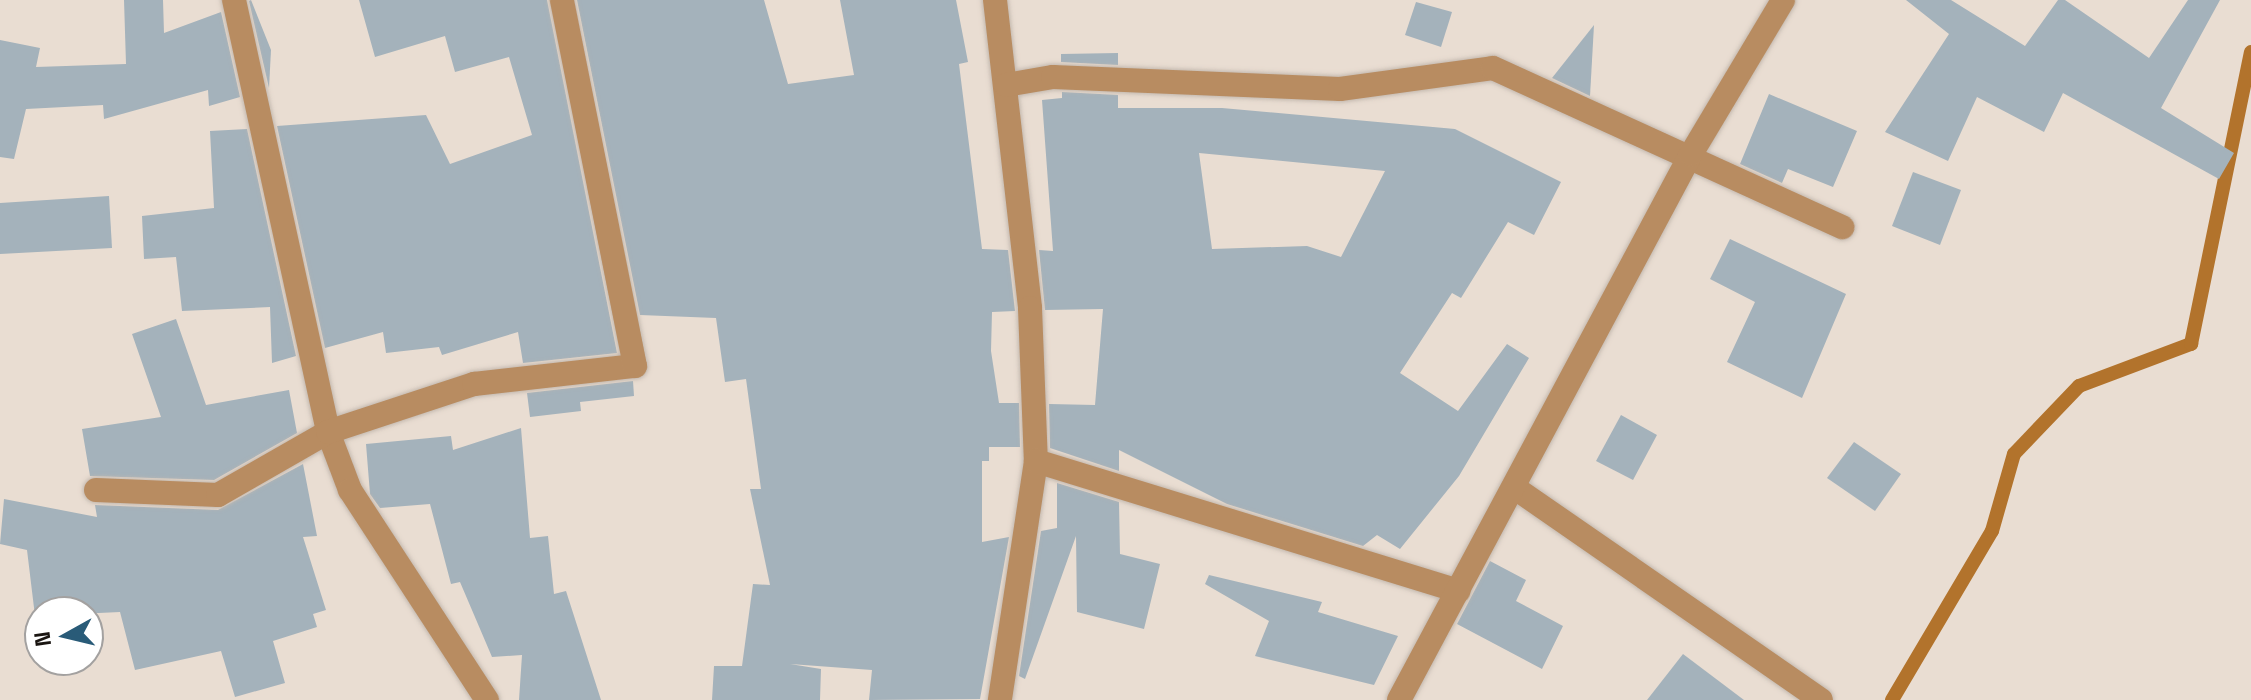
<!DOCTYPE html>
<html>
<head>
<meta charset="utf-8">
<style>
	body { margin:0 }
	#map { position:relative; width:2251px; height:700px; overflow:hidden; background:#e9ddd2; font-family:"Space Grotesk",sans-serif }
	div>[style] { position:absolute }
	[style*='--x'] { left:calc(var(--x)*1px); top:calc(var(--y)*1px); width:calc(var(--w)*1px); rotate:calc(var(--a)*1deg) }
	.stream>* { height:14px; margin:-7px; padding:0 7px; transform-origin:7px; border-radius:7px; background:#b2732c }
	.building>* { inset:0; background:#a4b2bb }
	.roads { filter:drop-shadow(0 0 2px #c4b9af) drop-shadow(0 0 2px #c4b9af) }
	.minor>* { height:24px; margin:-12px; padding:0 12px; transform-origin:12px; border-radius:12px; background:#b88c61 }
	span { translate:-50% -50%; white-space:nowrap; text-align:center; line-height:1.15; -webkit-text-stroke:7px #fff; paint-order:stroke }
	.north { position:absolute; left:24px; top:596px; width:80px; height:80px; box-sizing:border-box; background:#fff; border:2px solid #a3a1a0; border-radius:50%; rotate:262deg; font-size:22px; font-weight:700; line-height:32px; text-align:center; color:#1a1511 }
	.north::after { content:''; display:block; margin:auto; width:28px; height:36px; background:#295b78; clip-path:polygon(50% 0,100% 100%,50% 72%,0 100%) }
</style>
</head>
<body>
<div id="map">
	<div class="stream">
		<i style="--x:1892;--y:700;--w:196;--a:-59.4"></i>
		<i style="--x:1992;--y:531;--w:80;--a:-74.1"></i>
		<i style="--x:2014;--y:454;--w:94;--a:-46.3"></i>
		<i style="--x:2079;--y:386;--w:120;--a:-20.6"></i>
		<i style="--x:2191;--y:344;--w:298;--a:-78.4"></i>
	</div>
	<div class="building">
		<i style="clip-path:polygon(124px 0,163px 0,164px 33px,221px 12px,240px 97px,209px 106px,208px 90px,104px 119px,103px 105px,26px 109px,14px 159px,0 157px,0 40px,40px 48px,36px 67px,126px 64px)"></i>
		<i style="clip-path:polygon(251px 0,271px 50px,269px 88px,249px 1px)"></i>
		<i style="clip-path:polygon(359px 0,547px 0,617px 353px,523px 363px,518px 332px,442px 355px,439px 347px,386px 353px,383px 332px,325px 348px,277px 126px,426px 115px,450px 164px,532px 135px,509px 57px,455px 72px,445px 36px,375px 57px)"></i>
		<i style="clip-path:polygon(577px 0,764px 0,788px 84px,854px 75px,840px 0,956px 0,968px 62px,959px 64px,982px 249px,1008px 250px,1015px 311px,992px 312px,991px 351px,999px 403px,1019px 403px,1020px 447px,989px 447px,989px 461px,982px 461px,982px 542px,1009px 537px,980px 699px,869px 700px,872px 670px,790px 664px,821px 669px,820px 700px,712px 700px,714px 666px,742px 666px,753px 584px,770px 585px,750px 489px,761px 489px,746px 379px,725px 382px,716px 318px,640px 315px)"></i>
		<i style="clip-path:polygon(1906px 0,1951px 0,2025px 46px,2058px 0,2065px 0,2149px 58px,2188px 0,2220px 0,2161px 108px,2234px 153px,2219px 179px,2063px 93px,2044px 132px,1977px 97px,1948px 161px,1885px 132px,1949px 34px)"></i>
		<i style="clip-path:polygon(1416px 2px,1452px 12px,1441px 47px,1405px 35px)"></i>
		<i style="clip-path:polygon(1594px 25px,1590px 96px,1552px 78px)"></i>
		<i style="clip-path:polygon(1118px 53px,1118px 65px,1061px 62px,1061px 54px)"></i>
		<i style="clip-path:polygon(evenodd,1062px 92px,1118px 95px,1118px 108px,1222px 108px,1455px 129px,1561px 182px,1534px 235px,1508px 222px,1461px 298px,1452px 293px,1400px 373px,1458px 411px,1507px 344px,1529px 358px,1459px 476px,1400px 549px,1377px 535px,1363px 546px,1227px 504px,1119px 450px,1119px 471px,1050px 448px,1049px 404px,1095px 405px,1103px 309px,1045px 310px,1039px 250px,1053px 251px,1042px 100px,1062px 98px,1062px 92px,1199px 153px,1385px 171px,1341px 257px,1307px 246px,1212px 249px,1199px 153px)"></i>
		<i style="clip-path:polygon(1769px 94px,1857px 131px,1833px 187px,1788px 169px,1782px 183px,1740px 164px)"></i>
		<i style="clip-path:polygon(247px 129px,296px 356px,272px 363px,270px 307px,182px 311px,176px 257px,144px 259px,142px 216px,214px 208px,210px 131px)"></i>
		<i style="clip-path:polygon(1913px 172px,1961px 190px,1940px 245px,1892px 226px)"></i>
		<i style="clip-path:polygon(109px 196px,112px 248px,0 254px,0 203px)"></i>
		<i style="clip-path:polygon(1730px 239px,1846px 294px,1802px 398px,1727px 362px,1755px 302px,1710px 279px)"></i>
		<i style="clip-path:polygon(176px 319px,206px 405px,289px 390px,297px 433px,214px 480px,90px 476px,82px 429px,161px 417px,132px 334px)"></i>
		<i style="clip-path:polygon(633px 381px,634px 396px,580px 402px,581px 411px,530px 417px,527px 393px)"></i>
		<i style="clip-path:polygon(1621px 415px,1657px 435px,1633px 480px,1596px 461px)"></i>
		<i style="clip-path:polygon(521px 428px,530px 538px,548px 536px,554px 594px,566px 591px,601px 700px,519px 700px,522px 655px,492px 657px,460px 582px,451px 584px,430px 504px,380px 508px,370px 494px,366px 444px,451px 436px,453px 450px)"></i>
		<i style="clip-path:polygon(1854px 442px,1901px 474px,1875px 511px,1827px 478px)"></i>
		<i style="clip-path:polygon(303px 464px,317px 536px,303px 537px,326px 610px,313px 614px,317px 627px,273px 641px,285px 683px,235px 697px,221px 651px,135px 670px,120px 612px,35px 616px,27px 550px,0 544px,4px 499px,97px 517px,95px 505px,218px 510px)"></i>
		<i style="clip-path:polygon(1057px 483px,1119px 502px,1120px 554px,1160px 564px,1144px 629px,1077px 612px,1076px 536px,1025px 679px,1019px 676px,1041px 531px,1057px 528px)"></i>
		<i style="clip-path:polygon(1490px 561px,1526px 580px,1516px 601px,1563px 626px,1542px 669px,1457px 624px)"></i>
		<i style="clip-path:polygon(1209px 575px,1322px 602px,1318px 612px,1398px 636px,1374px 685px,1255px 656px,1269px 621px,1205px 584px)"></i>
		<i style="clip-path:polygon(1683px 654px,1744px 700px,1647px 700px)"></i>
	</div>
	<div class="roads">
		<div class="minor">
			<i style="--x:234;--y:0;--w:442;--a:77.7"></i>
			<i style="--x:328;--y:432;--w:62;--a:69.2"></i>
			<i style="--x:350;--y:490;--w:251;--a:56.9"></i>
			<i style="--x:995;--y:0;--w:310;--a:83.5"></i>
			<i style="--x:1030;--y:308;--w:153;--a:87.8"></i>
			<i style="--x:1036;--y:461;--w:242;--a:98.6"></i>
			<i style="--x:1006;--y:85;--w:48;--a:-9.7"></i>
			<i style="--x:1053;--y:77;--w:287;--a:2.4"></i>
			<i style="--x:1340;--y:89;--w:154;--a:-7.8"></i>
			<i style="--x:1493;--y:68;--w:384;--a:24.5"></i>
			<i style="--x:1036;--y:461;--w:442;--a:17.1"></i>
			<i style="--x:1515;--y:488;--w:372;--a:34.7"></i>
			<i style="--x:96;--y:490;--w:122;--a:2.3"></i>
			<i style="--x:218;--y:495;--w:127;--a:-29.8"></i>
			<i style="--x:328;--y:432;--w:154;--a:-18.2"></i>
			<i style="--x:474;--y:384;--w:162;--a:-6.4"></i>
			<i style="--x:635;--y:366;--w:373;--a:-101.3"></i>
			<i style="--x:1399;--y:700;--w:619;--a:-61.86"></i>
			<i style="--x:1691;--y:154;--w:179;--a:-59.1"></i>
		</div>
	</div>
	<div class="north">N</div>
</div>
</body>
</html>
